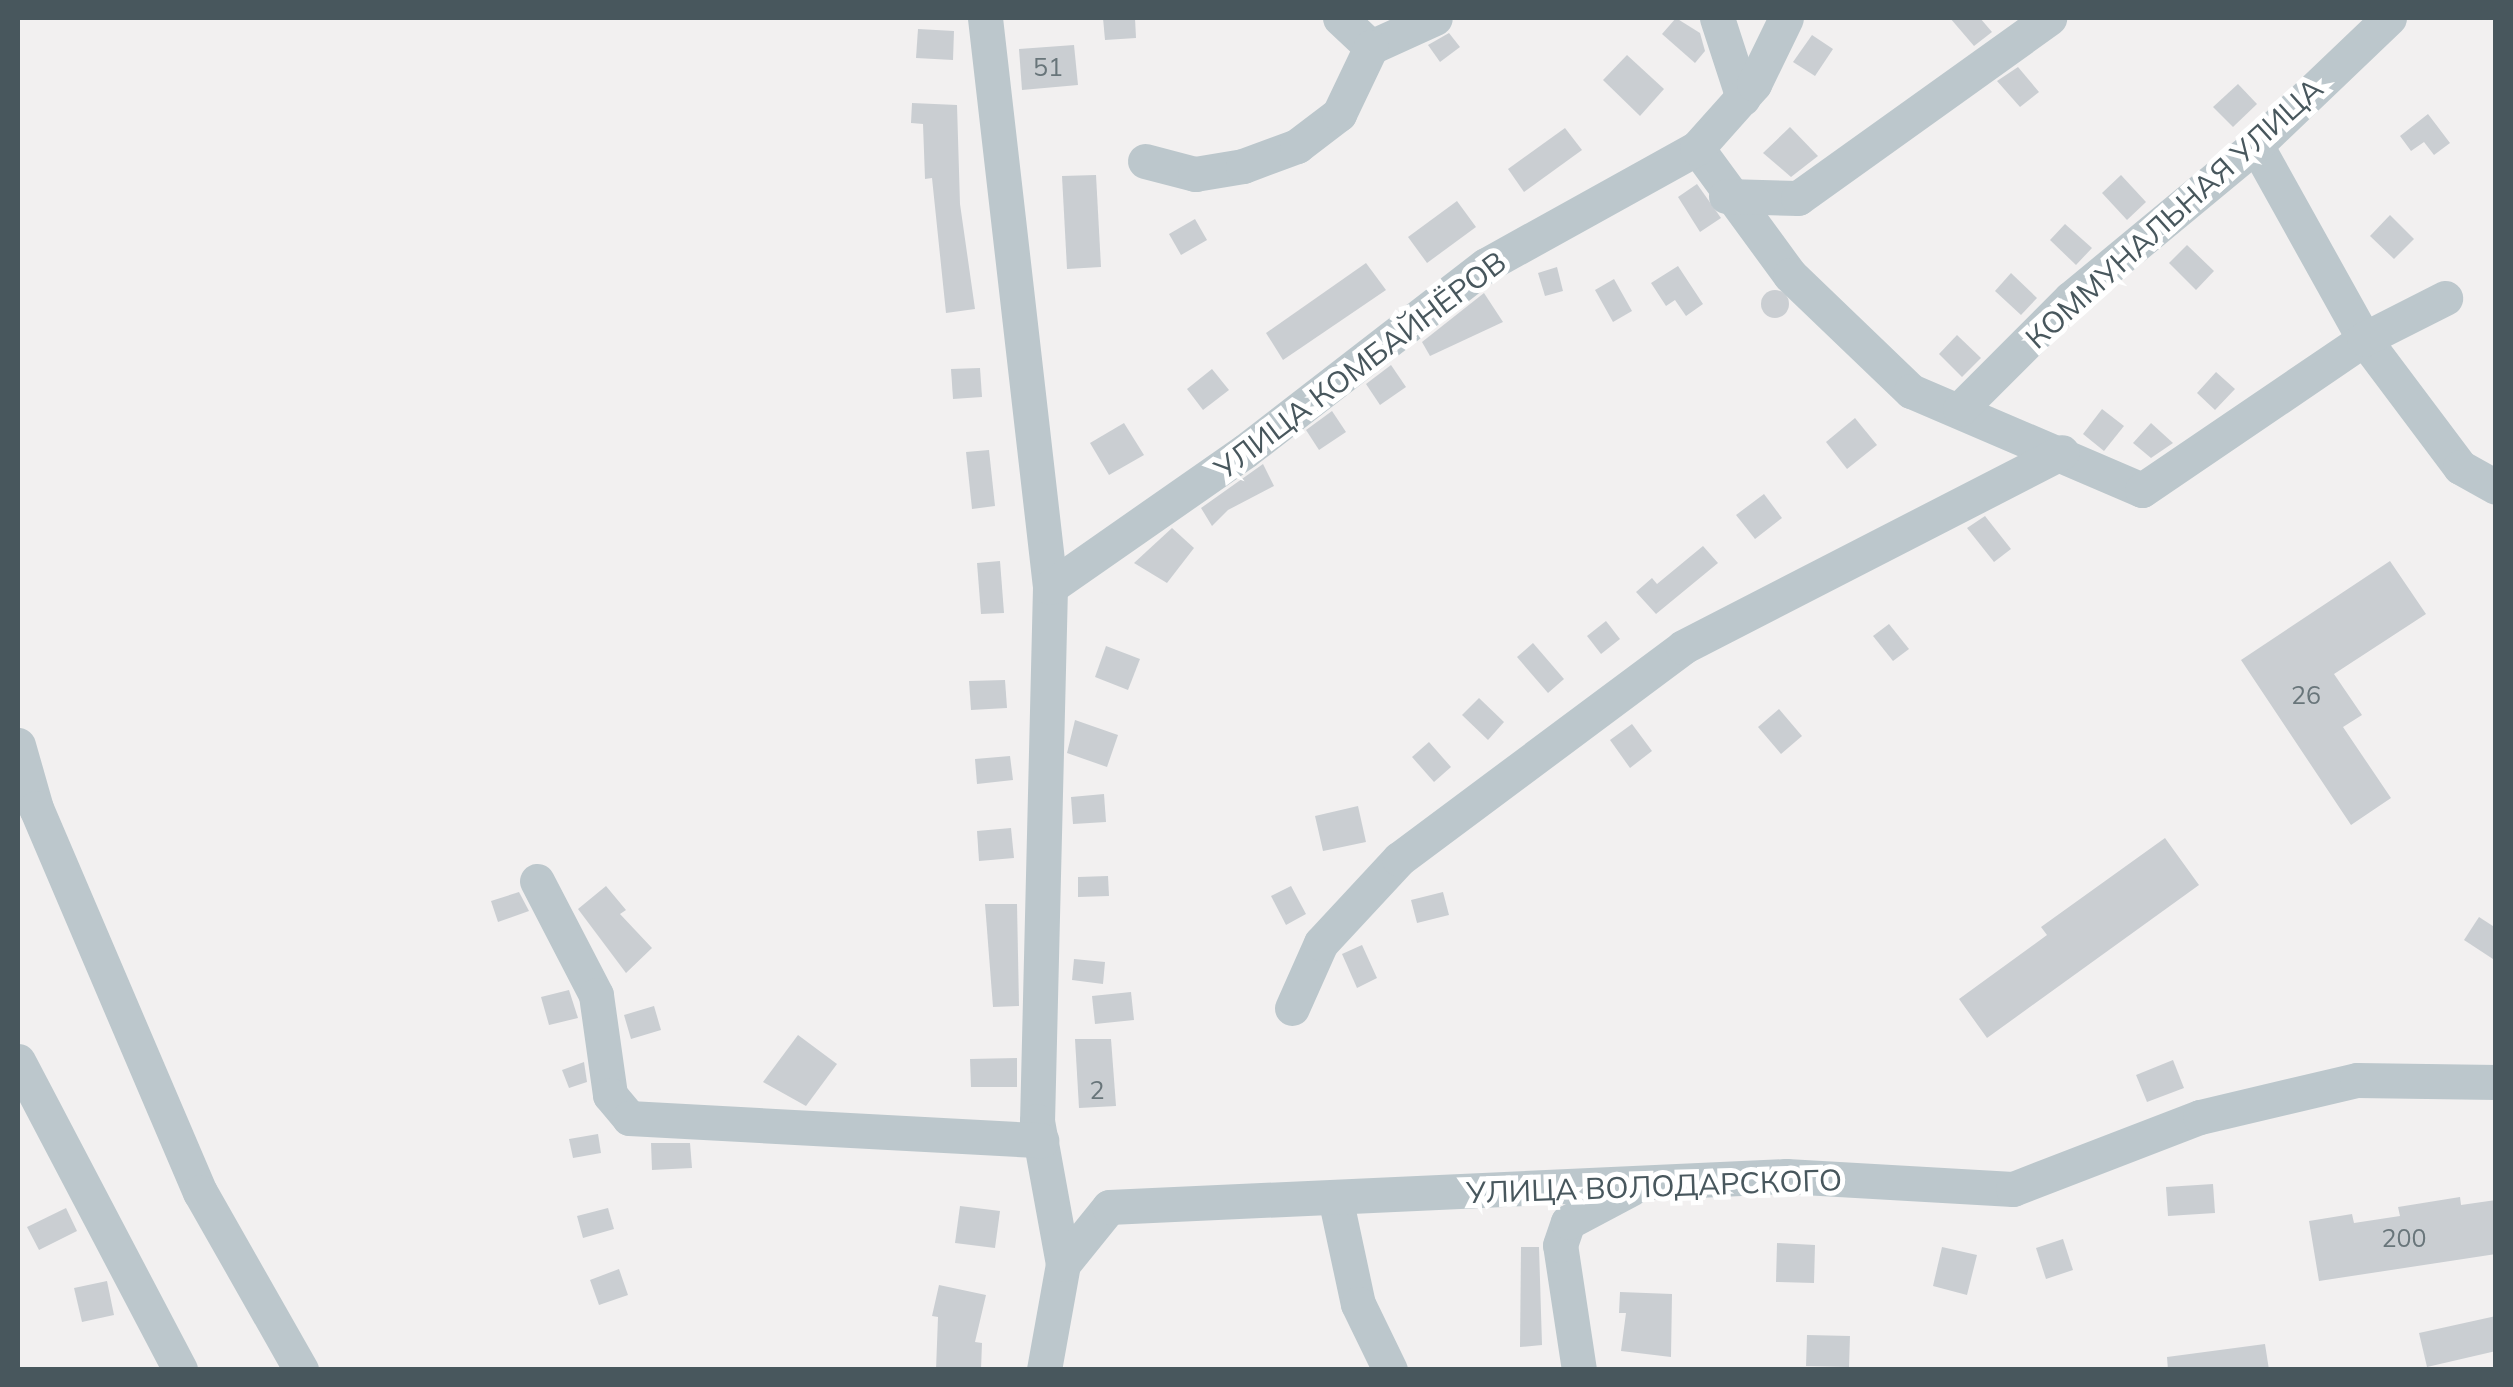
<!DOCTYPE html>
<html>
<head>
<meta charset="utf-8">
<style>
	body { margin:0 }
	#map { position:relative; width:2513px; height:1387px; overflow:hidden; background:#f2f0f0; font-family:Mulish,sans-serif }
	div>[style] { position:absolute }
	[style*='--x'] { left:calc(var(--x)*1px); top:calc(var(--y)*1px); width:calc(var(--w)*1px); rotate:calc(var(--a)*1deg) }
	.building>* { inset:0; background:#caced2 }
	.round { border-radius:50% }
	.minor>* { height:35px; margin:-17.5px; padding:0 17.5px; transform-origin:17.5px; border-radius:17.5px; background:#bcc7cc }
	span { translate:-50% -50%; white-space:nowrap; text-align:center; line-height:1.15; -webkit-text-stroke:10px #fff; paint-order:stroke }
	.number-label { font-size:25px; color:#68757a }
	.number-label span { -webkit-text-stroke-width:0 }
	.street-label { font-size:30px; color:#48575d }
	.frame { position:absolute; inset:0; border:20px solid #48575d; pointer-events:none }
</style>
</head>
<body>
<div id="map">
	<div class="building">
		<i style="clip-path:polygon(1103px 18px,1135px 18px,1136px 38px,1105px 40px)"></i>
		<i style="clip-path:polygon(1676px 18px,1700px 33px,1705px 51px,1695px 63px,1662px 34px)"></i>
		<i style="clip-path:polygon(1950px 18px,1980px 18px,1992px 32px,1974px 46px)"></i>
		<i style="clip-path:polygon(918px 29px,954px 31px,953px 60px,916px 58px)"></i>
		<i style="clip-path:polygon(1449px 33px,1460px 47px,1440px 62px,1428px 45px)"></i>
		<i style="clip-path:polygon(1812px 35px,1833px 49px,1815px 76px,1793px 62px)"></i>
		<i style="clip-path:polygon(1074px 45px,1078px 85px,1022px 90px,1019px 49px)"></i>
		<i style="clip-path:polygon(1627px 55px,1664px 89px,1640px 116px,1603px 80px)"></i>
		<i style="clip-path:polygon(2018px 67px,2039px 92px,2020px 107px,1997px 81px)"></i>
		<i style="clip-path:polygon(2238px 84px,2257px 104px,2233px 127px,2213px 107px)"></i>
		<i style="clip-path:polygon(912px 103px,957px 105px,960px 204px,975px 309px,946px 313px,932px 178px,925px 179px,923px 124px,911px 123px)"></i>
		<i style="clip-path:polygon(2428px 114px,2450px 143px,2434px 155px,2424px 142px,2411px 151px,2400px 136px)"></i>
		<i style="clip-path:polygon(1790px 127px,1818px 156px,1791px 177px,1763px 153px)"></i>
		<i style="clip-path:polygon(1565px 128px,1582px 150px,1524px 192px,1508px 169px)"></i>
		<i style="clip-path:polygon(1096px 175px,1101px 267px,1067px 269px,1062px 176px)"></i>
		<i style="clip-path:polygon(2121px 175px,2146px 202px,2127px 220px,2102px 193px)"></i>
		<i style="clip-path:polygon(1697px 184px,1721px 218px,1700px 232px,1678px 197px)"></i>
		<i style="clip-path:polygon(1457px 201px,1476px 227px,1427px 263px,1408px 237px)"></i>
		<i style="clip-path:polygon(2390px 215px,2414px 239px,2394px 259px,2370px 236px)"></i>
		<i style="clip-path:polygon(1195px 219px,1207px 240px,1181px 255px,1169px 234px)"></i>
		<i style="clip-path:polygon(2065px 224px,2092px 248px,2076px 265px,2050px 240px)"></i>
		<i style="clip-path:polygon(2187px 245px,2214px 271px,2196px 290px,2169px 263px)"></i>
		<i style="clip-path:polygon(1366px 263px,1386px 290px,1283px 360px,1266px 333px)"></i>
		<i style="clip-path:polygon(1678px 266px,1703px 304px,1686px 316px,1675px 300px,1666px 306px,1651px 283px)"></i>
		<i style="clip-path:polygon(1557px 267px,1563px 291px,1545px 296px,1538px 273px)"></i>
		<i style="clip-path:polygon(2011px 273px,2037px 298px,2021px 315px,1995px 291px)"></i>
		<i style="clip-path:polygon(1614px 279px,1632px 311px,1613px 322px,1595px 290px)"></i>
		<i class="round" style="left:1761px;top:290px;width:28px;height:28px"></i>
		<i style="clip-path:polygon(1484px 293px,1503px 322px,1430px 356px,1422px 342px)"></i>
		<i style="clip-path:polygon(1957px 335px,1981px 358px,1962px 377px,1939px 354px)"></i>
		<i style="clip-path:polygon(1391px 365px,1406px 387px,1380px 405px,1366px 384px)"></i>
		<i style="clip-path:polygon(980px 368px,982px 397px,953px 399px,951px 369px)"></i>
		<i style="clip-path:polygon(1212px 369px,1229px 390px,1203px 410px,1187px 389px)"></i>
		<i style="clip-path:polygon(2216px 372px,2235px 389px,2215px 410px,2197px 393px)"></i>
		<i style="clip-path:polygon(2102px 409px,2124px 426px,2104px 451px,2083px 434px)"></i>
		<i style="clip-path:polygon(1332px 411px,1346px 432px,1319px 450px,1306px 430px)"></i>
		<i style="clip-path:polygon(1855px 418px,1877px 445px,1847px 469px,1826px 442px)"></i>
		<i style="clip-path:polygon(1124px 423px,1144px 455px,1109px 475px,1090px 443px)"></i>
		<i style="clip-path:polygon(2151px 423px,2173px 443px,2151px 458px,2133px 443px)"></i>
		<i style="clip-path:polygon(989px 450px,995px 506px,972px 509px,966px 452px)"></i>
		<i style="clip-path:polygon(1263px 464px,1274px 486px,1228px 510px,1212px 526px,1201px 508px)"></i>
		<i style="clip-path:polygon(1764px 494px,1782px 518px,1755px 539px,1736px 515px)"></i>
		<i style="clip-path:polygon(1985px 516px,2011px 549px,1994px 562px,1967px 528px)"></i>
		<i style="clip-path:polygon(1172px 528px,1194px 548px,1167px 583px,1134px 563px)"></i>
		<i style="clip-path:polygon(1703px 546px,1718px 563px,1656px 614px,1636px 592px,1652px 578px,1657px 584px)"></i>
		<i style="clip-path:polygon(1000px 561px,1004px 613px,981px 614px,977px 563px)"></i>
		<i style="clip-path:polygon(2390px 561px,2426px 614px,2334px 674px,2362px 715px,2343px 727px,2391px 798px,2351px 825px,2241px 660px)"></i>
		<i style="clip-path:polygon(1606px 621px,1620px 639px,1601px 654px,1587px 636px)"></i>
		<i style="clip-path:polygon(1889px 624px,1909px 649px,1893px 661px,1873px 636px)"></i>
		<i style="clip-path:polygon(1533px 643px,1564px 679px,1548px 693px,1517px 657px)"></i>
		<i style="clip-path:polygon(1106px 646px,1140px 659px,1128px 690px,1095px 677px)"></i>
		<i style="clip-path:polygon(1005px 680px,1007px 708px,971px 710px,969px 681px)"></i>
		<i style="clip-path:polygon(1479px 698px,1504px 722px,1488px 740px,1462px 715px)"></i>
		<i style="clip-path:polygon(1779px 709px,1802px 736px,1781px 754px,1758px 727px)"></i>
		<i style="clip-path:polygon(1075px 720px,1118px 735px,1107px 767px,1067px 753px)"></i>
		<i style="clip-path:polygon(1632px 724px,1652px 751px,1630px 768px,1610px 740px)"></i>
		<i style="clip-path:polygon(1429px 742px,1451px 767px,1434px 782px,1412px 757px)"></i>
		<i style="clip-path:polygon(1010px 756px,1013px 780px,977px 784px,975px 759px)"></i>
		<i style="clip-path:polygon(1104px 794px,1106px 822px,1073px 824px,1071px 797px)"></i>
		<i style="clip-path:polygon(1358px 806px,1366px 842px,1323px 851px,1315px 816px)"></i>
		<i style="clip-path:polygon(1011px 828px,1014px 858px,979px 861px,977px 831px)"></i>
		<i style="clip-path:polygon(2165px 838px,2199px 885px,1987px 1038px,1959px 999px,2047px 935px,2041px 927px)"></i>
		<i style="clip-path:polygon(1108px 876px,1109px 896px,1078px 897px,1078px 877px)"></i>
		<i style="clip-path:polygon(606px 886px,626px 910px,620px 914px,652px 948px,626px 973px,578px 909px)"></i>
		<i style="clip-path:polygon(1291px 886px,1306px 914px,1286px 925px,1271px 896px)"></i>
		<i style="clip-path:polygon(519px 892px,529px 911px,498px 922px,491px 901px)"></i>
		<i style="clip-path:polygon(1443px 892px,1449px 915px,1417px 923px,1411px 900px)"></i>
		<i style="clip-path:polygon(985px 904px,1017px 904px,1019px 1006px,993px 1007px)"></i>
		<i style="clip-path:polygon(2479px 917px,2496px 928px,2496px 961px,2464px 940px)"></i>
		<i style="clip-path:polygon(1362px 945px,1377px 978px,1357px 988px,1342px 954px)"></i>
		<i style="clip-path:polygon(1074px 959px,1105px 962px,1103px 984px,1072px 980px)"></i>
		<i style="clip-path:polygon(569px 990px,578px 1018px,549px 1025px,541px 997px)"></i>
		<i style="clip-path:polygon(1131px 992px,1134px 1020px,1095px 1024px,1092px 996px)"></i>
		<i style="clip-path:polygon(654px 1006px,661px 1030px,631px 1039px,624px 1015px)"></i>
		<i style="clip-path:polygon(798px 1035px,837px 1064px,806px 1106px,763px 1082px)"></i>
		<i style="clip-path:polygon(1075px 1039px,1111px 1039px,1116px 1106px,1079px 1108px)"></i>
		<i style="clip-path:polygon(1017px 1058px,1017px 1087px,971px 1087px,970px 1059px)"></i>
		<i style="clip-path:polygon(2173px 1060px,2184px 1088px,2147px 1102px,2136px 1075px)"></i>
		<i style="clip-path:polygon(584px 1062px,587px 1082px,569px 1088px,562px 1070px)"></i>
		<i style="clip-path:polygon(598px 1134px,601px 1153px,573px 1158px,569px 1139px)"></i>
		<i style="clip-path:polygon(651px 1143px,690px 1143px,692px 1168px,652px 1170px)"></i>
		<i style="clip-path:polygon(2213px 1184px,2215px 1213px,2168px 1216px,2166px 1187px)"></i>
		<i style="clip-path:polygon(2460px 1197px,2461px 1205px,2496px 1200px,2496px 1254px,2319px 1281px,2309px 1221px,2352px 1214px,2354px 1223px,2400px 1216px,2398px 1207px)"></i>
		<i style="clip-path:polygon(960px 1206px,1000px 1211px,995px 1248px,955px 1243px)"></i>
		<i style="clip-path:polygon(66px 1208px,77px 1231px,39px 1250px,27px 1227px)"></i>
		<i style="clip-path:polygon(608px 1208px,614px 1229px,583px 1238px,577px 1216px)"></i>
		<i style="clip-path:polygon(2063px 1239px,2073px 1270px,2046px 1279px,2036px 1248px)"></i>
		<i style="clip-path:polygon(1777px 1243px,1815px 1245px,1814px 1283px,1776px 1282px)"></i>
		<i style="clip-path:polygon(1521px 1247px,1539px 1247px,1542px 1345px,1520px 1347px)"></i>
		<i style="clip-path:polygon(1942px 1247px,1977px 1255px,1967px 1295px,1933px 1286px)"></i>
		<i style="clip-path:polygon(619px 1269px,628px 1295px,599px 1305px,590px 1280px)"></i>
		<i style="clip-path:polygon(107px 1281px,114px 1315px,82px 1322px,74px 1288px)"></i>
		<i style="clip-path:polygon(939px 1285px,986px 1295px,975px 1342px,982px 1343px,981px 1370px,936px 1370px,938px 1317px,932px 1316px)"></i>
		<i style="clip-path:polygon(1620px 1292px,1672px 1294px,1671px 1357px,1621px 1351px,1626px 1313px,1619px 1313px)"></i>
		<i style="clip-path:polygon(2496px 1316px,2496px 1351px,2427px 1367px,2419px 1333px)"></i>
		<i style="clip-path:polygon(1807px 1335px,1850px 1336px,1849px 1367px,1806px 1366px)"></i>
		<i style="clip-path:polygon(2265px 1344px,2269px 1370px,2168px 1370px,2167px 1357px)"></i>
	</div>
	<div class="minor">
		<i style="--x:985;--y:18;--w:573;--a:83.48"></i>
		<i style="--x:1050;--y:587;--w:534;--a:91.39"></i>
		<i style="--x:1037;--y:1121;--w:145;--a:79.7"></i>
		<i style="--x:1063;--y:1264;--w:108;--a:100.2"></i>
		<i style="--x:1340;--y:18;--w:42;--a:43.1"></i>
		<i style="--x:1371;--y:47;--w:70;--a:-24.4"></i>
		<i style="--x:1717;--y:18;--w:84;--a:72"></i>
		<i style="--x:2256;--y:145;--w:222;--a:60.9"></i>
		<i style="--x:2364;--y:339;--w:160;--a:53.1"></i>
		<i style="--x:2460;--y:467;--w:41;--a:29.1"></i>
		<i style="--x:1697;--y:148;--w:157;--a:53.8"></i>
		<i style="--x:1790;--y:275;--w:168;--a:43.8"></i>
		<i style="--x:1911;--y:391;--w:251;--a:23.2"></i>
		<i style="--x:2142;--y:490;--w:268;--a:-34.2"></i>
		<i style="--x:2364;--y:339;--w:91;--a:-26.8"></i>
		<i style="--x:1145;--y:161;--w:52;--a:14.6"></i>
		<i style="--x:1195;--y:174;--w:49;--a:-9.5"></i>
		<i style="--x:1243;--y:166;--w:58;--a:-20.3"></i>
		<i style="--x:1297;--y:146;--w:53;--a:-37.3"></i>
		<i style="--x:1339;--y:114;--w:74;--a:-64.5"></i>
		<i style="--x:1726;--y:196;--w:72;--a:1.6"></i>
		<i style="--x:1798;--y:198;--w:309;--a:-35.6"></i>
		<i style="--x:1960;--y:409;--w:156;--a:-45"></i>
		<i style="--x:2070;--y:299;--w:241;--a:-39.6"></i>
		<i style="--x:2256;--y:145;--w:184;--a:-43.7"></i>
		<i style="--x:1050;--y:587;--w:238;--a:-34.9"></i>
		<i style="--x:1245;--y:451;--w:304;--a:-37.7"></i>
		<i style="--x:1486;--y:265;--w:241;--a:-29"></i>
		<i style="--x:1697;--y:148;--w:86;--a:-48.3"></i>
		<i style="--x:1754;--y:84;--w:73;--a:-64.1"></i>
		<i style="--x:18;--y:745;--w:66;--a:74.1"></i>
		<i style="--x:36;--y:808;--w:418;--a:66.9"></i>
		<i style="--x:200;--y:1192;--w:205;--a:60.4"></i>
		<i style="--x:537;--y:881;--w:128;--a:62.6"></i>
		<i style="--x:596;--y:995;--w:101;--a:82"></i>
		<i style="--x:610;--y:1095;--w:30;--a:50"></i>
		<i style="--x:629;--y:1118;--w:413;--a:3.1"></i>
		<i style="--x:1292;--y:1008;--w:71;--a:-66"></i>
		<i style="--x:1321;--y:943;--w:115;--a:-47.1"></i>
		<i style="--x:1399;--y:859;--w:354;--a:-36.7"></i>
		<i style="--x:1683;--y:647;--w:426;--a:-27.2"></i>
		<i style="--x:18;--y:1061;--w:349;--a:62.3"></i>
		<i style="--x:1335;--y:1197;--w:109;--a:77.9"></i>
		<i style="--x:1358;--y:1304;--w:73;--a:64.1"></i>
		<i style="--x:1063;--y:1264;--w:73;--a:-51.1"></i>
		<i style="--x:1109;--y:1207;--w:678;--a:-2.62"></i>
		<i style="--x:1786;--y:1176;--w:227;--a:3.3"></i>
		<i style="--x:2013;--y:1189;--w:200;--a:-21.1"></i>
		<i style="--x:2200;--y:1117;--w:161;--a:-13.3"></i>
		<i style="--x:2357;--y:1080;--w:139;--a:0.8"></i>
		<i style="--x:1579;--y:1370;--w:126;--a:-98.6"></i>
		<i style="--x:1560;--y:1245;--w:24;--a:-71"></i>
		<i style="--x:1568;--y:1222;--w:72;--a:-28"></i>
	</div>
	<div class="number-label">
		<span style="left:1048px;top:67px">51</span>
		<span style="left:2306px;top:695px">26</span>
		<span style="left:1097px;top:1090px">2</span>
		<span style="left:2404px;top:1238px">200</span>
	</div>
	<div class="street-label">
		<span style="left:2174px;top:213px;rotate:-42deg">КОММУНАЛЬНАЯ УЛИЦА</span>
		<span style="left:1360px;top:365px;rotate:-37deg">УЛИЦА КОМБАЙНЁРОВ</span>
		<span style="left:1654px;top:1186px;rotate:-2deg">УЛИЦА ВОЛОДАРСКОГО</span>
	</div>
	<div class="frame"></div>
</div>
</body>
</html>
